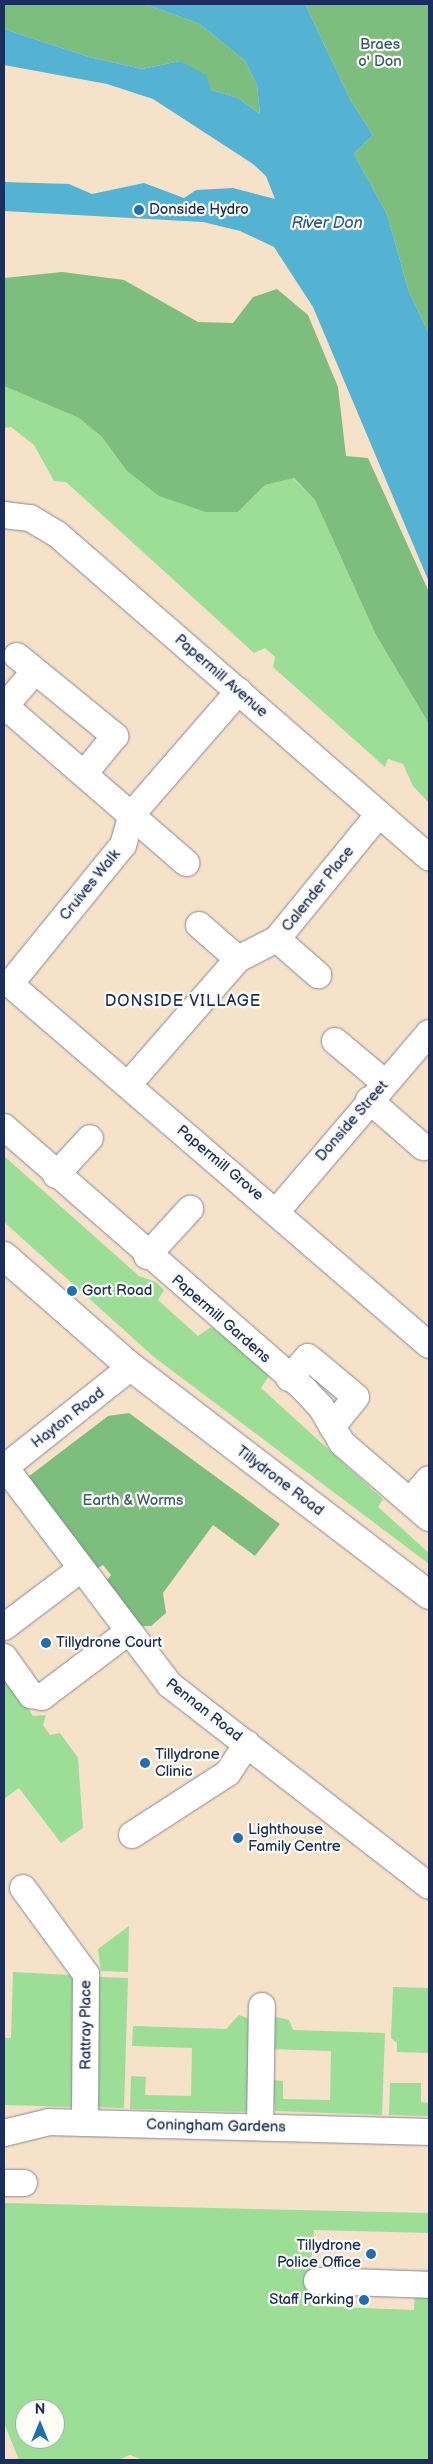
<!DOCTYPE html>
<html>
<head>
<meta charset="utf-8">
<style>
	body { margin:0 }
	#map { position:relative; width:433px; height:2464px; overflow:hidden; background:#f5e2c9; font-family:"Balsamiq Sans",sans-serif }
	div>[style] { position:absolute }
	[style*='--x'] { left:calc(var(--x)*1px); top:calc(var(--y)*1px); width:calc(var(--w)*1px); rotate:calc(var(--a)*1deg) }
	.green>* { inset:0; background:#9cde95 }
	.forest>* { inset:0; background:#7dbd7e }
	.water>* { inset:0; background:#54b2d3 }
	.roads { filter:drop-shadow(0 0 1px #888894) drop-shadow(0 0 1px #888894) }
	.minor>* { height:26px; margin:-13px; padding:0 13px; transform-origin:13px; border-radius:13px; background:#fff }
	.major>* { height:28px; margin:-14px; padding:0 14px; transform-origin:14px; border-radius:14px; background:#fff }
	.dots>* { width:14px; height:14px; translate:-50% -50%; box-sizing:border-box; border:2px solid #fdfcf7; border-radius:50% }
	span { translate:-50% -50%; white-space:nowrap; text-align:center; line-height:1.15; -webkit-text-stroke:4.5px #fdfcf7; paint-order:stroke }
	.park-label { font-size:15px; color:#3b5b6c }
	.poi-label { font-size:15px; color:#1b2f5e }
	.left { translate:0 -50%; text-align:left }
	.right { translate:-100% -50%; text-align:right }
	.street-label { font-size:15px; color:#1b2f5e }
	.water-label { font-size:16px; color:#2f5d87; font-style:italic }
	.neighbourhood-label { font-size:16px; color:#1b2f5e; letter-spacing:1px }
	.frame { position:absolute; inset:0; border:5px solid #1b2f5e; pointer-events:none }
	.north { position:absolute; left:15px; top:2399px; width:50px; height:50px; box-sizing:border-box; background:#fdfcf7; border:1px solid #a3aaba; border-radius:50%; rotate:0deg; font-size:14px; font-weight:700; line-height:20px; text-align:center; color:#1b2f5e }
	.north::after { content:''; display:block; margin:auto; width:18px; height:22px; background:#1f6fb2; clip-path:polygon(50% 0,100% 100%,50% 72%,0 100%) }
</style>
</head>
<body>
<div id="map">
	<div class="green">
		<i style="clip-path:polygon(4px 386px,79px 418px,102px 437px,126px 470px,238px 512px,265px 485px,293px 478px,315px 500px,376px 635px,429px 724px,429px 803px,413px 786px,403px 764px,388px 759px,385px 767px,273px 667px,275px 657px,265px 648px,254px 653px,66px 482px,54px 481px,34px 445px,11px 427px,4px 428px)"></i>
		<i style="clip-path:polygon(4px 1156px,139px 1276px,156px 1282px,164px 1290px,158px 1300px,198px 1336px,211px 1327px,271px 1373px,261px 1388px,383px 1499px,378px 1507px,429px 1553px,429px 1564px,154px 1357px,4px 1222px)"></i>
		<i style="clip-path:polygon(4px 1671px,33px 1716px,46px 1715px,43px 1725px,50px 1735px,60px 1733px,78px 1758px,83px 1828px,61px 1843px,19px 1788px,4px 1799px)"></i>
		<i style="clip-path:polygon(129px 1926px,128px 1972px,101px 1971px,98px 1949px)"></i>
		<i style="clip-path:polygon(13px 1972px,70px 1975px,78px 1986px,72px 2107px,4px 2105px,4px 2038px,11px 2038px)"></i>
		<i style="clip-path:polygon(96px 1977px,128px 1978px,124px 2108px,92px 2107px)"></i>
		<i style="clip-path:polygon(393px 1987px,429px 1988px,429px 2053px,397px 2052px,397px 2043px,391px 2038px)"></i>
		<i style="clip-path:polygon(239px 2015px,250px 2019px,251px 2112px,130px 2109px,131px 2076px,146px 2077px,145px 2095px,191px 2096px,192px 2048px,132px 2046px,133px 2026px,226px 2029px)"></i>
		<i style="clip-path:polygon(277px 2017px,289px 2020px,293px 2030px,385px 2033px,382px 2115px,275px 2111px,273px 2080px,283px 2081px,283px 2099px,330px 2100px,331px 2051px,270px 2049px,272px 2018px)"></i>
		<i style="clip-path:polygon(390px 2083px,421px 2083px,421px 2102px,429px 2103px,429px 2116px,389px 2115px)"></i>
		<i style="clip-path:polygon(evenodd,4px 2203px,429px 2213px,429px 2239px,429px 2233px,314px 2230px,310px 2272px,314px 2272px,313px 2306px,414px 2310px,415px 2294px,429px 2294px,429px 2460px,143px 2460px,130px 2455px,118px 2460px,19px 2460px,4px 2423px,4px 2203px,25px 2409px,55px 2409px,55px 2439px,25px 2439px,25px 2409px)"></i>
	</div>
	<div class="forest">
		<i style="clip-path:polygon(4px 4px,145px 4px,200px 24px,245px 61px,257px 85px,260px 114px,238px 98px,211px 90px,180px 61px,142px 69px,89px 57px,4px 29px)"></i>
		<i style="clip-path:polygon(305px 4px,429px 4px,429px 334px,409px 292px,387px 214px,354px 154px,373px 135px,351px 101px)"></i>
		<i style="clip-path:polygon(62px 272px,124px 280px,198px 322px,233px 323px,253px 297px,277px 289px,308px 315px,338px 387px,346px 456px,368px 458px,429px 592px,429px 724px,376px 635px,315px 500px,294px 478px,265px 485px,238px 512px,206px 512px,159px 496px,126px 470px,102px 437px,79px 418px,4px 386px,4px 278px)"></i>
		<i style="clip-path:polygon(129px 1413px,280px 1524px,255px 1556px,213px 1525px,163px 1593px,166px 1613px,151px 1626px,136px 1626px,104px 1584px,111px 1575px,103px 1565px,96px 1569px,28px 1477px,108px 1416px)"></i>
	</div>
	<div class="water">
		<i style="clip-path:polygon(145px 4px,305px 4px,351px 101px,373px 135px,354px 154px,387px 214px,409px 292px,429px 334px,429px 582px,313px 307px,274px 247px,240px 231px,203px 222px,4px 211px,4px 182px,69px 184px,92px 194px,144px 183px,184px 198px,196px 190px,233px 188px,275px 199px,266px 176px,253px 164px,153px 99px,107px 84px,4px 65px,4px 29px,89px 57px,142px 69px,180px 61px,206px 75px,211px 90px,238px 98px,260px 114px,257px 85px,245px 61px,200px 24px)"></i>
	</div>
	<div class="roads">
		<div class="minor">
			<i style="--x:4;--y:515;--w:26;--a:7"></i>
			<i style="--x:30;--y:518;--w:31;--a:31"></i>
			<i style="--x:57;--y:534;--w:493;--a:41"></i>
			<i style="--x:17;--y:656;--w:127;--a:39.2"></i>
			<i style="--x:115;--y:736;--w:49;--a:129.2"></i>
			<i style="--x:35;--y:671;--w:46;--a:130.6"></i>
			<i style="--x:5;--y:706;--w:240;--a:40.9"></i>
			<i style="--x:239;--y:691;--w:163;--a:131"></i>
			<i style="--x:132;--y:814;--w:32;--a:106"></i>
			<i style="--x:123;--y:845;--w:179;--a:129.1"></i>
			<i style="--x:10;--y:984;--w:553;--a:40.75"></i>
			<i style="--x:199;--y:925;--w:52;--a:41.1"></i>
			<i style="--x:277;--y:939;--w:55;--a:41.3"></i>
			<i style="--x:335;--y:1041;--w:65;--a:40"></i>
			<i style="--x:128;--y:1085;--w:167;--a:-48.9"></i>
			<i style="--x:238;--y:959;--w:44;--a:-27.1"></i>
			<i style="--x:277;--y:939;--w:161;--a:-50.8"></i>
			<i style="--x:369;--y:1100;--w:72;--a:41"></i>
			<i style="--x:4;--y:1127;--w:400;--a:41.1"></i>
			<i style="--x:305;--y:1390;--w:23;--a:47"></i>
			<i style="--x:321;--y:1407;--w:42;--a:59.7"></i>
			<i style="--x:342;--y:1443;--w:115;--a:40.8"></i>
			<i style="--x:56;--y:1175;--w:50;--a:-47.4"></i>
			<i style="--x:277;--y:1211;--w:234;--a:-49.5"></i>
			<i style="--x:147;--y:1256;--w:64;--a:-47.5"></i>
			<i style="--x:289;--y:1378;--w:28;--a:-48"></i>
			<i style="--x:308;--y:1357;--w:62;--a:39.8"></i>
			<i style="--x:356;--y:1397;--w:38;--a:129"></i>
			<i style="--x:5;--y:1467;--w:273;--a:52.9"></i>
			<i style="--x:170;--y:1685;--w:328;--a:37.8"></i>
			<i style="--x:4;--y:1468;--w:162;--a:-38.5"></i>
			<i style="--x:410;--y:1501;--w:29;--a:-49"></i>
			<i style="--x:4;--y:1627;--w:96;--a:-37"></i>
			<i style="--x:4;--y:1657;--w:47;--a:54.6"></i>
			<i style="--x:31;--y:1695;--w:11;--a:10"></i>
			<i style="--x:42;--y:1697;--w:108;--a:-37.1"></i>
			<i style="--x:132;--y:1835;--w:114;--a:-32.9"></i>
			<i style="--x:228;--y:1773;--w:35;--a:-57"></i>
			<i style="--x:23;--y:1888;--w:107;--a:53.8"></i>
			<i style="--x:86;--y:1974;--w:149;--a:90.4"></i>
			<i style="--x:260;--y:2127;--w:121;--a:-89.1"></i>
			<i style="--x:4;--y:2133;--w:46;--a:-13.7"></i>
			<i style="--x:49;--y:2122;--w:380;--a:1.5"></i>
			<i style="--x:4;--y:2183;--w:20;--a:0"></i>
			<i style="--x:317;--y:2281;--w:112;--a:2"></i>
		</div>
		<div class="major">
			<i style="--x:4;--y:1256;--w:169;--a:41.2"></i>
			<i style="--x:131;--y:1367;--w:375;--a:37.4"></i>
		</div>
	</div>
	<div class="dots">
		<i style="left:139px;top:210px;background:#1f6fb2"></i>
		<i style="left:72px;top:1291px;background:#1f6fb2"></i>
		<i style="left:46px;top:1643px;background:#1f6fb2"></i>
		<i style="left:145px;top:1763px;background:#1f6fb2"></i>
		<i style="left:238px;top:1838px;background:#1f6fb2"></i>
		<i style="left:371px;top:2254px;background:#1f6fb2"></i>
		<i style="left:364px;top:2300px;background:#1f6fb2"></i>
	</div>
	<div class="park-label">
		<span style="left:380px;top:53px">Braes<br>o' Don</span>
		<span style="left:133px;top:1501px">Earth &amp; Worms</span>
	</div>
	<div class="poi-label">
		<span class="left" style="left:149px;top:210px">Donside Hydro</span>
		<span class="left" style="left:82px;top:1291px">Gort Road</span>
		<span class="left" style="left:56px;top:1643px">Tillydrone Court</span>
		<span class="left" style="left:155px;top:1763px">Tillydrone<br>Clinic</span>
		<span class="left" style="left:248px;top:1838px">Lighthouse<br>Family Centre</span>
		<span class="right" style="left:361px;top:2254px">Tillydrone<br>Police Office</span>
		<span class="right" style="left:354px;top:2300px">Staff Parking</span>
	</div>
	<div class="street-label">
		<span style="left:221px;top:676px;rotate:41deg">Papermill Avenue</span>
		<span style="left:90px;top:885px;rotate:-51deg">Cruives Walk</span>
		<span style="left:318px;top:889px;rotate:-51deg">Calender Place</span>
		<span style="left:352px;top:1121px;rotate:-49deg">Donside Street</span>
		<span style="left:220px;top:1163px;rotate:40deg">Papermill Grove</span>
		<span style="left:221px;top:1319px;rotate:41deg">Papermill Gardens</span>
		<span style="left:68px;top:1418px;rotate:-38deg">Hayton Road</span>
		<span style="left:280px;top:1481px;rotate:37deg">Tillydrone Road</span>
		<span style="left:204px;top:1710px;rotate:38deg">Pennan Road</span>
		<span style="left:86px;top:2025px;rotate:-90deg">Rattray Place</span>
		<span style="left:216px;top:2126px;rotate:1deg">Coningham Gardens</span>
	</div>
	<div class="water-label">
		<span style="left:327px;top:224px">River Don</span>
	</div>
	<div class="neighbourhood-label">
		<span style="left:183px;top:1002px">DONSIDE VILLAGE</span>
	</div>
	<div class="frame"></div>
	<div class="north">N</div>
</div>
</body>
</html>
